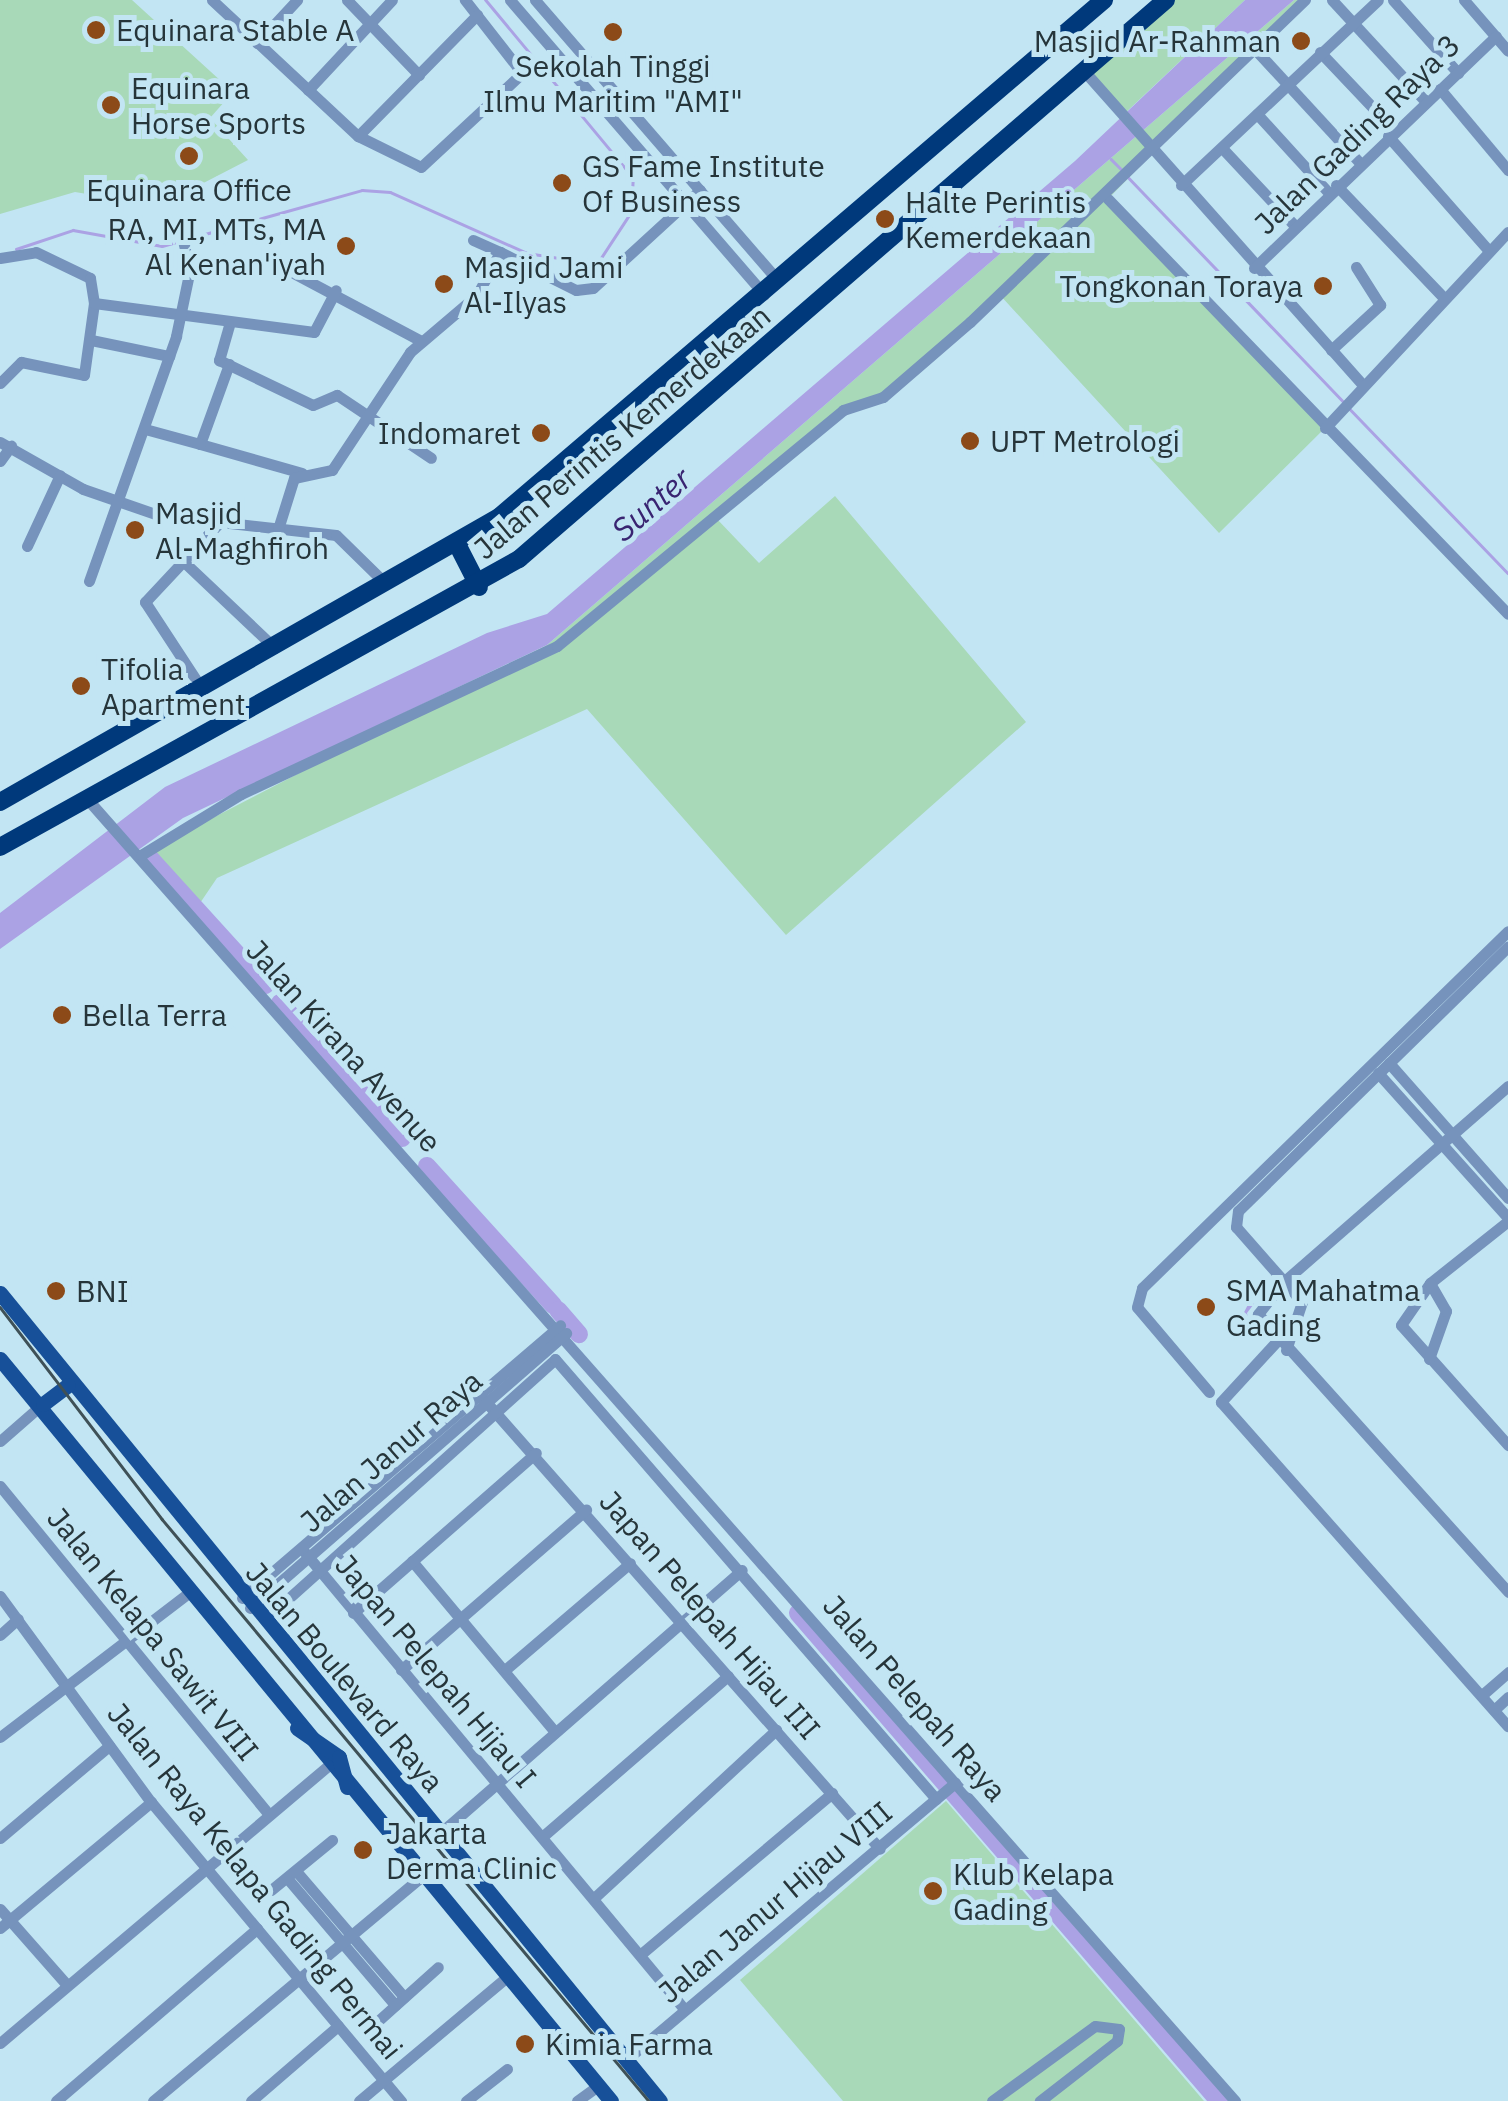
<!DOCTYPE html>
<html>
<head>
<meta charset="utf-8">
<style>
	body { margin:0 }
	#map { position:relative; width:1508px; height:2101px; overflow:hidden; background:#c2e5f3; font-family:"IBM Plex Sans",sans-serif }
	div>[style] { position:absolute }
	[style*='--x'] { left:calc(var(--x)*1px); top:calc(var(--y)*1px); width:calc(var(--w)*1px); rotate:calc(var(--a)*1deg) }
	.green>* { inset:0; background:#a8d9b8 }
	.water>* { inset:0; background:#aba2e4 }
	.stream>* { height:2.5px; margin:-1.25px; padding:0 1.25px; transform-origin:1.25px; border-radius:1.25px; background:#aba2e4 }
	.river>* { height:18px; margin:-9px; padding:0 9px; transform-origin:9px; border-radius:9px; background:#aba2e4 }
	.minor>* { height:11px; margin:-5.5px; padding:0 5.5px; transform-origin:5.5px; border-radius:5.5px; background:#7693bc }
	.major>* { height:15px; margin:-7.5px; padding:0 7.5px; transform-origin:7.5px; border-radius:7.5px; background:#175099 }
	.highway>* { height:18px; margin:-9px; padding:0 9px; transform-origin:9px; border-radius:9px; background:#00397b }
	.tram>* { height:2.5px; margin:-1.25px; padding:0 1.25px; transform-origin:1.25px; border-radius:1.25px; background:#3f5157 }
	.dots>* { width:28px; height:28px; translate:-50% -50%; box-sizing:border-box; border:5px solid #c2e5f3; border-radius:50% }
	span { translate:-50% -50%; white-space:nowrap; text-align:center; line-height:1.15; -webkit-text-stroke:10px #c2e5f3; paint-order:stroke }
	.poi-label { font-size:30px; color:#26353a }
	.left { translate:0 -50%; text-align:left }
	.right { translate:-100% -50%; text-align:right }
	.street-label { font-size:30px; color:#26353a }
	.water-label { font-size:32px; color:#392471; font-style:italic }
</style>
</head>
<body>
<div id="map">
	<div class="green">
		<i style="clip-path:polygon(0 0,132px 0,233px 92px,210px 118px,248px 160px,159px 206px,75px 192px,0 214px)"></i>
		<i style="clip-path:polygon(1169px 0,1245px 0,1122px 116px,1085px 72px)"></i>
		<i style="clip-path:polygon(1294px 0,1303px 0,1108px 199px,1325px 428px,1219px 533px,999px 294px,883px 397px,851px 405px,716px 518px,759px 563px,835px 496px,1026px 722px,786px 935px,587px 709px,217px 878px,196px 909px,145px 853px,547px 645px)"></i>
		<i style="clip-path:polygon(946px 1801px,1204px 2101px,843px 2101px,740px 1980px)"></i>
	</div>
	<div class="water">
		<i style="clip-path:polygon(1245px 0,1294px 0,547px 645px,183px 818px,0 949px,0 913px,165px 787px,487px 633px,547px 614px,1075px 161px)"></i>
		<i style="clip-path:polygon(1255px 1291px,1260px 1296px,1247px 1313px,1251px 1336px,1239px 1322px)"></i>
	</div>
	<div class="stream">
		<i style="--x:1111;--y:159;--w:17;--a:45"></i>
		<i style="--x:1128;--y:177;--w:312;--a:46.2"></i>
		<i style="--x:16;--y:249;--w:60;--a:-18.4"></i>
		<i style="--x:73;--y:230;--w:90;--a:10.2"></i>
		<i style="--x:162;--y:246;--w:208;--a:-15.6"></i>
		<i style="--x:362;--y:190;--w:28;--a:4"></i>
		<i style="--x:390;--y:192;--w:150;--a:24"></i>
		<i style="--x:527;--y:253;--w:71;--a:8.9"></i>
		<i style="--x:597;--y:264;--w:62;--a:-56.8"></i>
		<i style="--x:631;--y:212;--w:34;--a:-87"></i>
		<i style="--x:633;--y:178;--w:231;--a:-129.7"></i>
		<i style="--x:1349;--y:408;--w:229;--a:46.1"></i>
	</div>
	<div class="river">
		<i style="--x:149;--y:857;--w:173;--a:47.8"></i>
		<i style="--x:280;--y:1003;--w:182;--a:47.9"></i>
		<i style="--x:427;--y:1166;--w:188;--a:47.8"></i>
		<i style="--x:558;--y:1310;--w:32;--a:49"></i>
		<i style="--x:798;--y:1613;--w:645;--a:49.22"></i>
	</div>
	<div class="minor">
		<i style="--x:212;--y:0;--w:200;--a:43"></i>
		<i style="--x:358;--y:136;--w:70;--a:26.2"></i>
		<i style="--x:421;--y:167;--w:138;--a:-42.9"></i>
		<i style="--x:522;--y:73;--w:93;--a:-128"></i>
		<i style="--x:347;--y:0;--w:104;--a:46.2"></i>
		<i style="--x:510;--y:0;--w:389;--a:49.2"></i>
		<i style="--x:535;--y:0;--w:371;--a:49.1"></i>
		<i style="--x:1332;--y:0;--w:139;--a:47.3"></i>
		<i style="--x:1393;--y:0;--w:98;--a:48.3"></i>
		<i style="--x:1464;--y:0;--w:67;--a:49.2"></i>
		<i style="--x:257;--y:43;--w:59;--a:-47.1"></i>
		<i style="--x:1252;--y:46;--w:158;--a:47.3"></i>
		<i style="--x:1320;--y:52;--w:108;--a:46.5"></i>
		<i style="--x:1085;--y:72;--w:417;--a:48.4"></i>
		<i style="--x:1440;--y:89;--w:106;--a:50"></i>
		<i style="--x:308;--y:90;--w:123;--a:-47"></i>
		<i style="--x:1257;--y:114;--w:105;--a:47.7"></i>
		<i style="--x:358;--y:136;--w:170;--a:-45.5"></i>
		<i style="--x:1388;--y:136;--w:152;--a:48.7"></i>
		<i style="--x:1222;--y:148;--w:107;--a:46.9"></i>
		<i style="--x:1181;--y:185;--w:270;--a:-43.2"></i>
		<i style="--x:1336;--y:185;--w:153;--a:46.3"></i>
		<i style="--x:1108;--y:199;--w:576;--a:46.05"></i>
		<i style="--x:473;--y:240;--w:30;--a:24"></i>
		<i style="--x:0;--y:258;--w:36;--a:-9"></i>
		<i style="--x:36;--y:252;--w:60;--a:25.7"></i>
		<i style="--x:90;--y:278;--w:25;--a:81"></i>
		<i style="--x:280;--y:266;--w:157;--a:28"></i>
		<i style="--x:1254;--y:268;--w:335;--a:-43.8"></i>
		<i style="--x:230;--y:322;--w:40;--a:106"></i>
		<i style="--x:219;--y:360;--w:104;--a:25.6"></i>
		<i style="--x:313;--y:405;--w:26;--a:-23"></i>
		<i style="--x:337;--y:395;--w:113;--a:33.8"></i>
		<i style="--x:91;--y:340;--w:80;--a:11.6"></i>
		<i style="--x:1331;--y:350;--w:67;--a:-42.6"></i>
		<i style="--x:1380;--y:305;--w:45;--a:-122.3"></i>
		<i style="--x:229;--y:364;--w:85;--a:109.9"></i>
		<i style="--x:200;--y:444;--w:106;--a:15.9"></i>
		<i style="--x:0;--y:383;--w:30;--a:-45"></i>
		<i style="--x:21;--y:362;--w:64;--a:11.7"></i>
		<i style="--x:84;--y:375;--w:73;--a:-82.1"></i>
		<i style="--x:94;--y:303;--w:222;--a:7.5"></i>
		<i style="--x:314;--y:332;--w:47;--a:-62.4"></i>
		<i style="--x:1325;--y:428;--w:268;--a:-47"></i>
		<i style="--x:145;--y:429;--w:57;--a:15.3"></i>
		<i style="--x:0;--y:442;--w:95;--a:29.5"></i>
		<i style="--x:83;--y:489;--w:79;--a:19.1"></i>
		<i style="--x:158;--y:515;--w:179;--a:6.4"></i>
		<i style="--x:336;--y:535;--w:70;--a:44.4"></i>
		<i style="--x:0;--y:461;--w:19;--a:-54"></i>
		<i style="--x:278;--y:529;--w:53;--a:-72.6"></i>
		<i style="--x:294;--y:478;--w:39;--a:-12"></i>
		<i style="--x:332;--y:470;--w:141;--a:-56.5"></i>
		<i style="--x:410;--y:352;--w:88;--a:-40.4"></i>
		<i style="--x:477;--y:295;--w:49;--a:-61.9"></i>
		<i style="--x:500;--y:252;--w:85;--a:26.6"></i>
		<i style="--x:576;--y:290;--w:17;--a:-7"></i>
		<i style="--x:593;--y:288;--w:145;--a:-42.5"></i>
		<i style="--x:27;--y:546;--w:78;--a:-65.1"></i>
		<i style="--x:184;--y:562;--w:125;--a:43.4"></i>
		<i style="--x:89;--y:581;--w:260;--a:-70.4"></i>
		<i style="--x:176;--y:336;--w:68;--a:-78.2"></i>
		<i style="--x:190;--y:269;--w:25;--a:-104"></i>
		<i style="--x:202;--y:689;--w:104;--a:-123.2"></i>
		<i style="--x:145;--y:602;--w:107;--a:-46.9"></i>
		<i style="--x:89;--y:801;--w:1733;--a:48.6"></i>
		<i style="--x:141;--y:855;--w:117;--a:-31.4"></i>
		<i style="--x:241;--y:794;--w:349;--a:-25.1"></i>
		<i style="--x:557;--y:646;--w:371;--a:-39.5"></i>
		<i style="--x:843;--y:410;--w:42;--a:-18"></i>
		<i style="--x:883;--y:397;--w:115;--a:-40.8"></i>
		<i style="--x:970;--y:322;--w:465;--a:-43.9"></i>
		<i style="--x:1389;--y:1063;--w:180;--a:48.6"></i>
		<i style="--x:1378;--y:1073;--w:195;--a:48.1"></i>
		<i style="--x:1508;--y:1086;--w:298;--a:138.9"></i>
		<i style="--x:1283;--y:1282;--w:41;--a:128"></i>
		<i style="--x:1258;--y:1314;--w:374;--a:48"></i>
		<i style="--x:1508;--y:1221;--w:100;--a:141.5"></i>
		<i style="--x:1430;--y:1283;--w:51;--a:124.6"></i>
		<i style="--x:1401;--y:1325;--w:161;--a:48.3"></i>
		<i style="--x:1277;--y:1341;--w:83;--a:132.6"></i>
		<i style="--x:1221;--y:1402;--w:433;--a:48.5"></i>
		<i style="--x:1286;--y:1350;--w:51;--a:-71.6"></i>
		<i style="--x:1302;--y:1302;--w:100;--a:-131.3"></i>
		<i style="--x:1236;--y:1227;--w:16;--a:-83"></i>
		<i style="--x:1238;--y:1211;--w:378;--a:-44.4"></i>
		<i style="--x:1429;--y:1359;--w:51;--a:-70.5"></i>
		<i style="--x:1446;--y:1311;--w:32;--a:-120"></i>
		<i style="--x:1209;--y:1392;--w:111;--a:-130.3"></i>
		<i style="--x:1137;--y:1307;--w:20;--a:-75"></i>
		<i style="--x:1142;--y:1288;--w:511;--a:-44.29"></i>
		<i style="--x:479;--y:1394;--w:606;--a:48.61"></i>
		<i style="--x:0;--y:1441;--w:50;--a:-41"></i>
		<i style="--x:0;--y:1486;--w:424;--a:50.7"></i>
		<i style="--x:302;--y:1549;--w:599;--a:50.28"></i>
		<i style="--x:412;--y:1561;--w:223;--a:50.1"></i>
		<i style="--x:0;--y:1596;--w:255;--a:53.8"></i>
		<i style="--x:151;--y:1802;--w:390;--a:50.1"></i>
		<i style="--x:242;--y:1598;--w:419;--a:-40.6"></i>
		<i style="--x:250;--y:1608;--w:419;--a:-41"></i>
		<i style="--x:353;--y:1613;--w:243;--a:-41.2"></i>
		<i style="--x:270;--y:1615;--w:383;--a:-41.9"></i>
		<i style="--x:555;--y:1359;--w:582;--a:49.11"></i>
		<i style="--x:0;--y:1635;--w:24;--a:-42"></i>
		<i style="--x:506;--y:1669;--w:163;--a:-40.5"></i>
		<i style="--x:401;--y:1670;--w:245;--a:-40.9"></i>
		<i style="--x:1482;--y:1695;--w:35;--a:-41"></i>
		<i style="--x:1494;--y:1710;--w:19;--a:-43"></i>
		<i style="--x:0;--y:1737;--w:235;--a:-37.4"></i>
		<i style="--x:438;--y:1835;--w:403;--a:-41.1"></i>
		<i style="--x:542;--y:1837;--w:246;--a:-40.9"></i>
		<i style="--x:0;--y:1838;--w:143;--a:-40.2"></i>
		<i style="--x:296;--y:1871;--w:166;--a:49.4"></i>
		<i style="--x:287;--y:1878;--w:167;--a:49.6"></i>
		<i style="--x:271;--y:1890;--w:79;--a:-39.3"></i>
		<i style="--x:594;--y:1898;--w:248;--a:-42.7"></i>
		<i style="--x:0;--y:1909;--w:101;--a:48.6"></i>
		<i style="--x:0;--y:1928;--w:197;--a:-39.8"></i>
		<i style="--x:641;--y:1954;--w:250;--a:-40.1"></i>
		<i style="--x:379;--y:2020;--w:79;--a:-41.9"></i>
		<i style="--x:0;--y:2043;--w:429;--a:-40.2"></i>
		<i style="--x:627;--y:2059;--w:429;--a:-40.1"></i>
		<i style="--x:56;--y:2101;--w:265;--a:-40.6"></i>
		<i style="--x:153;--y:2101;--w:352;--a:-39.9"></i>
		<i style="--x:251;--y:2101;--w:115;--a:-40.8"></i>
		<i style="--x:359;--y:2101;--w:193;--a:-40"></i>
		<i style="--x:466;--y:2101;--w:52;--a:-38"></i>
		<i style="--x:577;--y:2101;--w:26;--a:-36"></i>
		<i style="--x:992;--y:2101;--w:127;--a:-36.1"></i>
		<i style="--x:1095;--y:2026;--w:24;--a:7"></i>
		<i style="--x:1119;--y:2029;--w:12;--a:99"></i>
		<i style="--x:1117;--y:2041;--w:98;--a:142.1"></i>
	</div>
	<div class="major">
		<i style="--x:0;--y:1293;--w:1043;--a:50.76"></i>
		<i style="--x:0;--y:1359;--w:961;--a:50.53"></i>
		<i style="--x:43;--y:1404;--w:31;--a:-37"></i>
		<i style="--x:297;--y:1728;--w:51;--a:34.6"></i>
		<i style="--x:339;--y:1757;--w:31;--a:75"></i>
	</div>
	<div class="highway">
		<i style="--x:458;--y:546;--w:46;--a:62.9"></i>
		<i style="--x:0;--y:802;--w:575;--a:-29.73"></i>
		<i style="--x:499;--y:517;--w:796;--a:-40.52"></i>
		<i style="--x:0;--y:847;--w:594;--a:-29.03"></i>
		<i style="--x:519;--y:559;--w:855;--a:-40.83"></i>
	</div>
	<div class="tram">
		<i style="--x:0;--y:1307;--w:267;--a:52.6"></i>
		<i style="--x:162;--y:1519;--w:759;--a:50.08"></i>
	</div>
	<div class="dots">
		<i style="left:96px;top:30px;background:#8c4a18"></i>
		<i style="left:613px;top:32px;background:#8c4a18"></i>
		<i style="left:1301px;top:41px;background:#8c4a18"></i>
		<i style="left:111px;top:105px;background:#8c4a18"></i>
		<i style="left:189px;top:156px;background:#8c4a18"></i>
		<i style="left:562px;top:183px;background:#8c4a18"></i>
		<i style="left:885px;top:219px;background:#8c4a18"></i>
		<i style="left:346px;top:246px;background:#8c4a18"></i>
		<i style="left:444px;top:284px;background:#8c4a18"></i>
		<i style="left:1323px;top:286px;background:#8c4a18"></i>
		<i style="left:541px;top:433px;background:#8c4a18"></i>
		<i style="left:970px;top:441px;background:#8c4a18"></i>
		<i style="left:135px;top:530px;background:#8c4a18"></i>
		<i style="left:81px;top:686px;background:#8c4a18"></i>
		<i style="left:62px;top:1015px;background:#8c4a18"></i>
		<i style="left:56px;top:1291px;background:#8c4a18"></i>
		<i style="left:1206px;top:1307px;background:#8c4a18"></i>
		<i style="left:363px;top:1850px;background:#8c4a18"></i>
		<i style="left:933px;top:1891px;background:#8c4a18"></i>
		<i style="left:525px;top:2044px;background:#8c4a18"></i>
	</div>
	<div class="poi-label">
		<span class="left" style="left:116px;top:30px">Equinara Stable A</span>
		<span class="right" style="left:1281px;top:41px">Masjid Ar-Rahman</span>
		<span style="left:613px;top:83px">Sekolah Tinggi<br>Ilmu Maritim "AMI"</span>
		<span class="left" style="left:131px;top:105px">Equinara<br>Horse Sports</span>
		<span class="left" style="left:582px;top:183px">GS Fame Institute<br>Of Business</span>
		<span style="left:189px;top:190px">Equinara Office</span>
		<span class="left" style="left:905px;top:219px">Halte Perintis<br>Kemerdekaan</span>
		<span class="right" style="left:326px;top:246px">RA, MI, MTs, MA<br>Al Kenan'iyah</span>
		<span class="left" style="left:464px;top:284px">Masjid Jami<br>Al-Ilyas</span>
		<span class="right" style="left:1303px;top:286px">Tongkonan Toraya</span>
		<span class="right" style="left:521px;top:433px">Indomaret</span>
		<span class="left" style="left:990px;top:441px">UPT Metrologi</span>
		<span class="left" style="left:155px;top:530px">Masjid<br>Al-Maghfiroh</span>
		<span class="left" style="left:101px;top:686px">Tifolia<br>Apartment</span>
		<span class="left" style="left:82px;top:1015px">Bella Terra</span>
		<span class="left" style="left:1226px;top:1307px">SMA Mahatma<br>Gading</span>
		<span class="left" style="left:76px;top:1291px">BNI</span>
		<span class="left" style="left:386px;top:1850px">Jakarta<br>Derma Clinic</span>
		<span class="left" style="left:953px;top:1891px">Klub Kelapa<br>Gading</span>
		<span class="left" style="left:545px;top:2044px">Kimia Farma</span>
	</div>
	<div class="street-label">
		<span style="left:1357px;top:134px;rotate:-44deg">Jalan Gading Raya 3</span>
		<span style="left:622px;top:432px;rotate:-40deg">Jalan Perintis Kemerdekaan</span>
		<span style="left:344px;top:1046px;rotate:48deg">Jalan Kirana Avenue</span>
		<span style="left:391px;top:1451px;rotate:-41deg">Jalan Janur Raya</span>
		<span style="left:710px;top:1615px;rotate:49deg">Japan Pelepah Hijau III</span>
		<span style="left:153px;top:1634px;rotate:51deg">Jalan Kelapa Sawit VIII</span>
		<span style="left:436px;top:1671px;rotate:50deg">Japan Pelepah Hijau I</span>
		<span style="left:345px;top:1677px;rotate:50deg">Jalan Boulevard Raya</span>
		<span style="left:915px;top:1698px;rotate:49deg">Jalan Pelepah Raya</span>
		<span style="left:255px;top:1881px;rotate:51deg">Jalan Raya Kelapa Gading Permai</span>
		<span style="left:775px;top:1902px;rotate:-40deg">Jalan Janur Hijau VIII</span>
	</div>
	<div class="water-label">
		<span style="left:651px;top:504px;rotate:-41deg">Sunter</span>
	</div>
</div>
</body>
</html>
